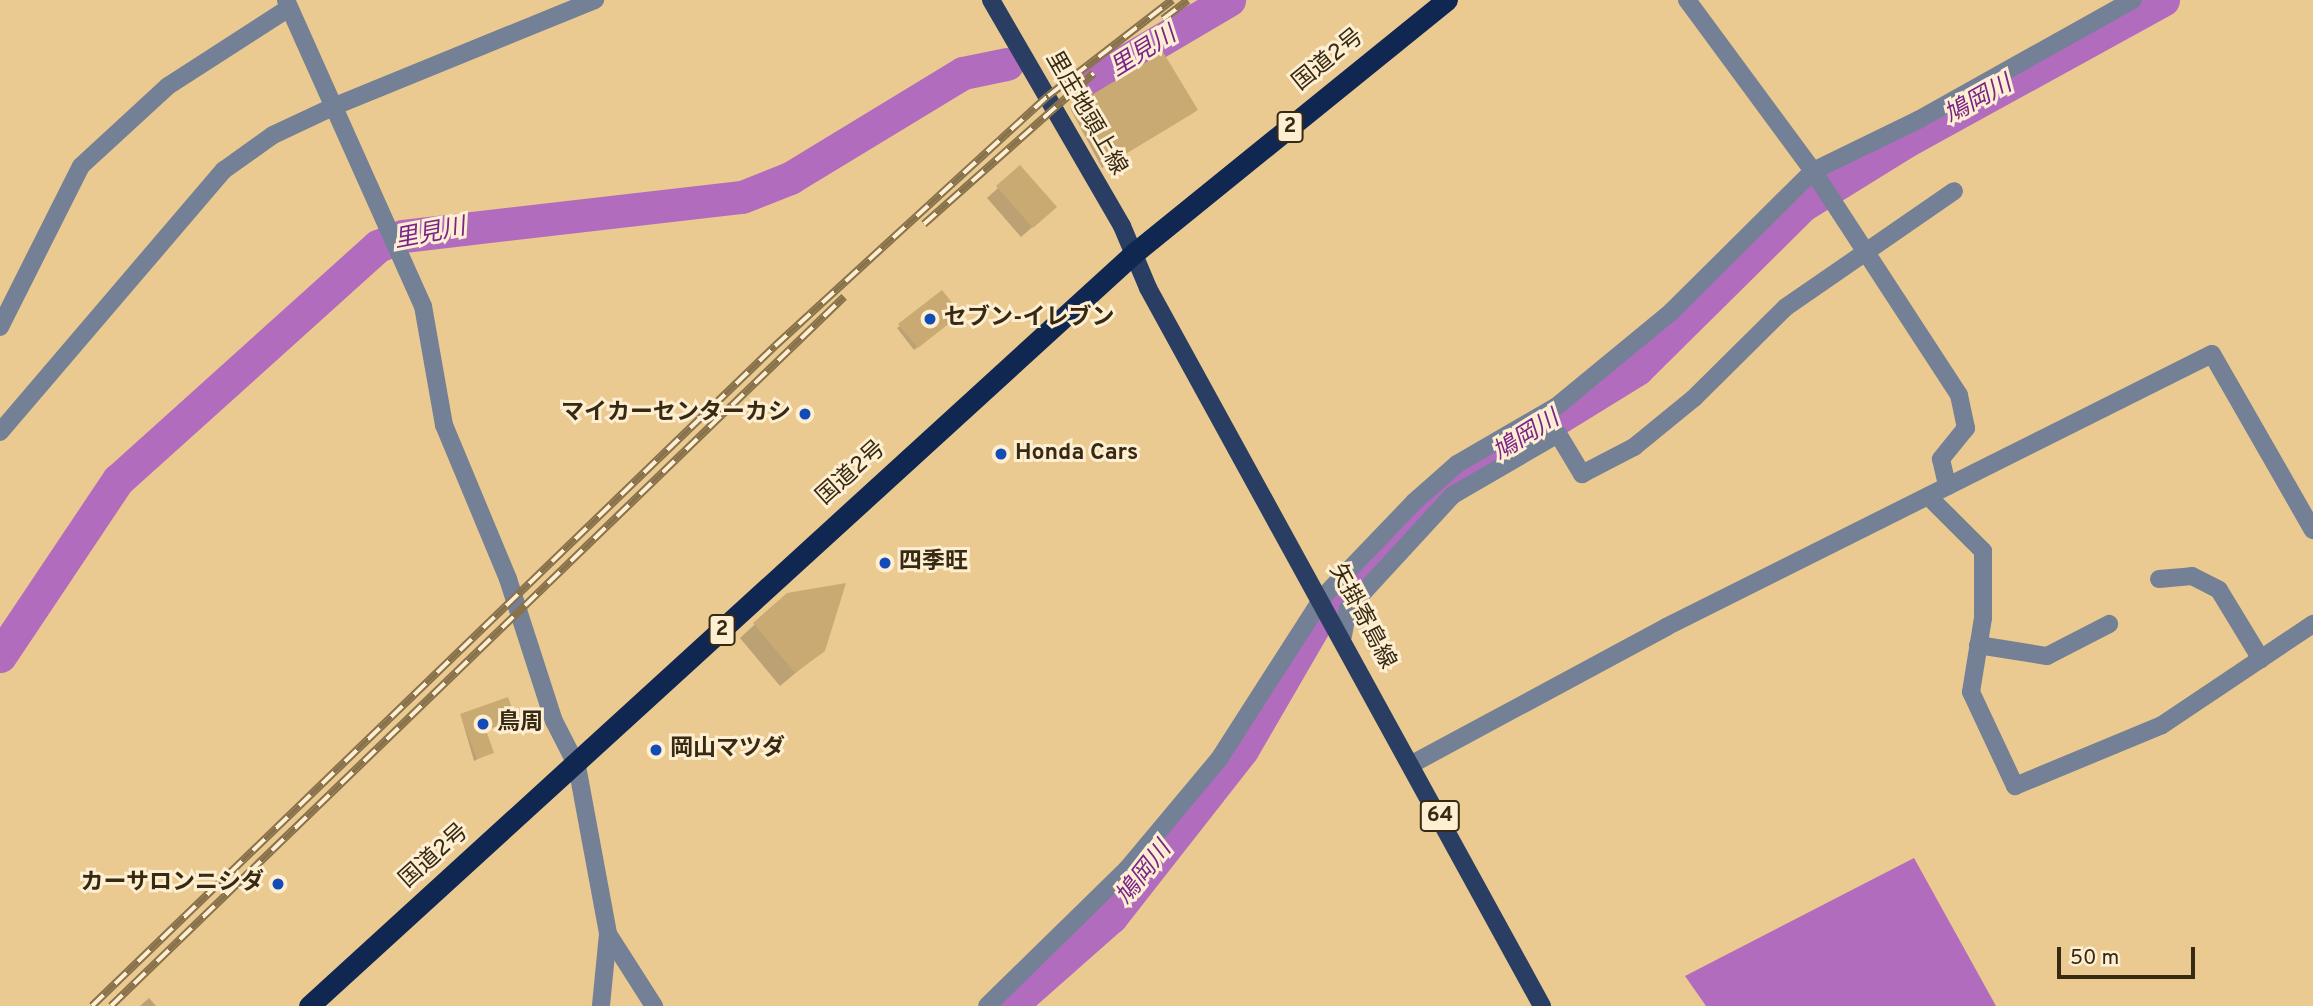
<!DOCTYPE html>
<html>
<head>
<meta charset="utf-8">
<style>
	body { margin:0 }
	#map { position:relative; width:2313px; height:1006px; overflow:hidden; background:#eaca91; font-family:Overpass,"Noto Sans JP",sans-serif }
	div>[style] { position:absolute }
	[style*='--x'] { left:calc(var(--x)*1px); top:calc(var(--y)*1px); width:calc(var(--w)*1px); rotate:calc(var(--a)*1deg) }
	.water>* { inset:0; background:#b26cbe }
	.shadow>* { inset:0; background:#0003 }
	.river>* { height:33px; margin:-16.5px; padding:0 16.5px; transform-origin:16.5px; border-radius:16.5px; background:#b26cbe }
	.building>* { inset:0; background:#c9aa72 }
	.minor>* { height:18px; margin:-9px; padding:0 9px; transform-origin:9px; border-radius:9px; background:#738095 }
	.major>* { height:18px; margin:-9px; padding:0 9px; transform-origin:9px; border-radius:9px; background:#2a3e63 }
	.highway>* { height:21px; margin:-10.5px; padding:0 10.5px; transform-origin:10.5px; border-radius:10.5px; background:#102751 }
	.rail>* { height:8px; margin-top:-4px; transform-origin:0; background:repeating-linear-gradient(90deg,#feeed2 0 16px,#88724c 0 32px); box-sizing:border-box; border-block:2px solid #88724c }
	.dots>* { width:19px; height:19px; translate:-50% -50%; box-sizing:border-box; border:4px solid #feeed2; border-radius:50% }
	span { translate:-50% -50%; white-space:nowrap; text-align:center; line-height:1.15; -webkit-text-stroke:6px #feeed2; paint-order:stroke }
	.shield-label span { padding:2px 5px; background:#feeed2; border:2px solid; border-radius:5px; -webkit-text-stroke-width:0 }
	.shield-label { font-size:21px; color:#372a13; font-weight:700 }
	.street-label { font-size:23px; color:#372a13 }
	.poi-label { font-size:23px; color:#372a13; font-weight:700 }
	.left { translate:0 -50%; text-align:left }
	.right { translate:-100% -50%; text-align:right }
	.water-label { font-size:24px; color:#7a2488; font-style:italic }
	.scale { position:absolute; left:2057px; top:947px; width:138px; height:32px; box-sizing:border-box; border:4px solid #372a13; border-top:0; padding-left:9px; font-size:21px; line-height:24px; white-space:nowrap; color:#372a13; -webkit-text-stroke:5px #feeed2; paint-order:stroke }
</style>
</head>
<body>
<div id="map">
	<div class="water">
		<i style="clip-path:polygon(1914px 858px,1996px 1006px,1706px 1006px,1685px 976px)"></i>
	</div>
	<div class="shadow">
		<i style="clip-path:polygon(1071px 110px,1193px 113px,1102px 168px)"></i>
		<i style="clip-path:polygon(998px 188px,1044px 217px,1021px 237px,987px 198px)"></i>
		<i style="clip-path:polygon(956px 316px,914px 350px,897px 328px,900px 326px)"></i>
		<i style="clip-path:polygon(788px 594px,823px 650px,780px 686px,740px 638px)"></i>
		<i style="clip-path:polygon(461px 716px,514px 718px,485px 731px,492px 752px,474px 761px)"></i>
		<i style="clip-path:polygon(149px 998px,156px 1006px,140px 1006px)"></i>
	</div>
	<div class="river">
		<i style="--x:1093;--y:80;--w:158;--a:-30.5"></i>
		<i style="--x:0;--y:656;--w:212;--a:-56.2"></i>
		<i style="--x:118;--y:480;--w:350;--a:-42"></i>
		<i style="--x:378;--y:246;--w:27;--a:-22"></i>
		<i style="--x:403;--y:236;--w:341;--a:-6.6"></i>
		<i style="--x:742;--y:197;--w:52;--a:-21.6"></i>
		<i style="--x:790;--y:178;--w:202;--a:-31.3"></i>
		<i style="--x:963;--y:73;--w:45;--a:-11.6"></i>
		<i style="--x:1010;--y:1006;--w:135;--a:-41.4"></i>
		<i style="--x:1111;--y:917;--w:212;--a:-51.9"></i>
		<i style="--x:1242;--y:750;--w:146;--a:-59.9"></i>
		<i style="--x:1315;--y:624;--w:195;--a:-45.8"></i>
		<i style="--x:1451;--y:484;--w:219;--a:-31.7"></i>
		<i style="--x:1637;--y:369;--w:233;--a:-44.7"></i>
		<i style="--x:1803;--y:205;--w:123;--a:-31.8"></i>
		<i style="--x:1908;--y:140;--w:291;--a:-28.8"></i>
	</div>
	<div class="building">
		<i style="clip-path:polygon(1163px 52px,1198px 110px,1105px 166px,1070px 108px)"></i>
		<i style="clip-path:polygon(1020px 165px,1057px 207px,1033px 228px,996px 186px)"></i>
		<i style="clip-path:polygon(942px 290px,961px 314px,918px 348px,898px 324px)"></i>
		<i style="clip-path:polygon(846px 583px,825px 651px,795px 673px,753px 623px,787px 593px)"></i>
		<i style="clip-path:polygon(508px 697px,516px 719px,486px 730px,494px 753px,477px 759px,460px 714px)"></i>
	</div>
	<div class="minor">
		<i style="--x:286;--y:0;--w:335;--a:65.9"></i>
		<i style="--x:423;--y:306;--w:121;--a:80"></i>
		<i style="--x:444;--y:425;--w:167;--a:67.4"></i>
		<i style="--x:508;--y:579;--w:149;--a:72.1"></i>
		<i style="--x:554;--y:721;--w:51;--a:62.9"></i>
		<i style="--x:577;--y:766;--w:171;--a:79.5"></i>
		<i style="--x:608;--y:934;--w:72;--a:95.6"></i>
		<i style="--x:1687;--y:0;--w:212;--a:53.6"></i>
		<i style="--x:1813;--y:171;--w:267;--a:56.9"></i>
		<i style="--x:1959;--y:395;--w:34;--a:78"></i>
		<i style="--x:1966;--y:428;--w:40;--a:129"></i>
		<i style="--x:1941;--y:459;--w:28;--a:77"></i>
		<i style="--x:0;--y:327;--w:180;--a:-63.3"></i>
		<i style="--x:81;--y:166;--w:118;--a:-42.6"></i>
		<i style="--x:168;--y:86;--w:140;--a:-32.8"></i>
		<i style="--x:0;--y:432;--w:345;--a:-49.5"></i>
		<i style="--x:224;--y:170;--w:60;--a:-35.5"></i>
		<i style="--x:273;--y:135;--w:68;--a:-25.1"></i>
		<i style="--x:335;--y:106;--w:281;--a:-22.2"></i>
		<i style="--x:1928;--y:496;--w:78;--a:45"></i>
		<i style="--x:1983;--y:551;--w:67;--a:90"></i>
		<i style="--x:1983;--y:618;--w:75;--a:99.2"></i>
		<i style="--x:1971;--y:692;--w:104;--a:64.9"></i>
		<i style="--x:2015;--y:786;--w:159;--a:-22.5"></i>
		<i style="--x:2162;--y:725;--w:182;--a:-33.8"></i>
		<i style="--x:2159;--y:579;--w:33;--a:-5"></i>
		<i style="--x:2192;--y:576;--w:30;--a:27"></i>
		<i style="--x:2219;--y:590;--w:81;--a:58.7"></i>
		<i style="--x:1343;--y:636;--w:27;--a:-80"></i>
		<i style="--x:1348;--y:609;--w:155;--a:-47.4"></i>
		<i style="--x:1453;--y:495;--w:121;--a:-30.2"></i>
		<i style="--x:1558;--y:434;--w:47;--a:59"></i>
		<i style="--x:1582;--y:474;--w:59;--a:-27.4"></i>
		<i style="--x:1634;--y:447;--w:77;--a:-39.2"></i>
		<i style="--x:1694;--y:398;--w:129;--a:-44.7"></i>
		<i style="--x:1786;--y:307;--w:204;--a:-34.6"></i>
		<i style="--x:1978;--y:645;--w:70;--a:9.1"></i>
		<i style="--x:2047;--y:656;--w:70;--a:-27.3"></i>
		<i style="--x:1412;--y:764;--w:289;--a:-28.3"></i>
		<i style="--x:1666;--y:627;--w:610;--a:-26.57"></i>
		<i style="--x:2212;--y:354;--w:203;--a:60.2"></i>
		<i style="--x:610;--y:937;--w:82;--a:57.5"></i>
		<i style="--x:987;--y:1006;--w:196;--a:-44.4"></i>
		<i style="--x:1127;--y:869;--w:143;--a:-50.1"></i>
		<i style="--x:1219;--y:759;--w:193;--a:-57.3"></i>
		<i style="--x:1323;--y:597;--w:132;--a:-46.2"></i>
		<i style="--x:1414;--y:502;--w:57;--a:-41.5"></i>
		<i style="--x:1457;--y:464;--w:116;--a:-30.1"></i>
		<i style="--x:1557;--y:406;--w:148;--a:-39.5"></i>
		<i style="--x:1671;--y:312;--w:200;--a:-44.8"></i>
		<i style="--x:1813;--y:171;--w:117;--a:-25.9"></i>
		<i style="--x:1918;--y:120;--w:246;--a:-29.2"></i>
	</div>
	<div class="major">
		<i style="--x:991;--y:0;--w:261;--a:59.9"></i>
		<i style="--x:1122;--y:226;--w:67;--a:67.2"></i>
		<i style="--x:1148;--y:288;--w:819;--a:61.24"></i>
	</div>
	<div class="highway">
		<i style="--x:309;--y:1006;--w:1116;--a:-42.38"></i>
		<i style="--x:1133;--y:254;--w:404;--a:-39"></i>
	</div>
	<div class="rail">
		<i style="--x:1163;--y:19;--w:31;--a:-37"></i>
		<i style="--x:924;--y:224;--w:227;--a:-41.6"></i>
		<i style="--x:92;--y:1006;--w:950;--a:-44.02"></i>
		<i style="--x:775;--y:346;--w:370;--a:-42.5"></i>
		<i style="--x:1048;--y:96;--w:157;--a:-37.7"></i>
		<i style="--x:111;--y:1006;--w:1020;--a:-44.05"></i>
	</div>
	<div class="dots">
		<i style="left:930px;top:319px;background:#114cb7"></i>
		<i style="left:805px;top:414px;background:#114cb7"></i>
		<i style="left:1001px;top:454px;background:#114cb7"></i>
		<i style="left:885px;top:563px;background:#114cb7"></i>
		<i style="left:483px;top:724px;background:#114cb7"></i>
		<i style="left:656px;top:750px;background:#114cb7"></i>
		<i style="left:278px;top:884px;background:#114cb7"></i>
	</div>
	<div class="shield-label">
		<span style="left:1290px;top:127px">2</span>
		<span style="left:722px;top:630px">2</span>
		<span style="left:1440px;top:816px">64</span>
	</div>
	<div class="street-label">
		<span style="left:1329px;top:61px;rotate:-39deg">国道2号</span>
		<span style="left:1085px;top:114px;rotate:60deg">里庄地頭上線</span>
		<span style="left:852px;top:474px;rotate:-42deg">国道2号</span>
		<span style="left:1361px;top:617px;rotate:62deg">矢掛寄島線</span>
		<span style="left:435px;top:857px;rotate:-42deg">国道2号</span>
	</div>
	<div class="poi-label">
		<span class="left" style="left:944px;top:319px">セブン-イレブン</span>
		<span class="right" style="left:791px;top:414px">マイカーセンターカシ</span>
		<span class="left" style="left:1015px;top:454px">Honda Cars</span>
		<span class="left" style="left:899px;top:563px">四季旺</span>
		<span class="left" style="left:497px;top:724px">鳥周</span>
		<span class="left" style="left:670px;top:750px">岡山マツダ</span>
		<span class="right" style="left:264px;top:884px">カーサロンニシダ</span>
	</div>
	<div class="water-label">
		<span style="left:1144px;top:53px;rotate:-32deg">里見川</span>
		<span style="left:1979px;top:101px;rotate:-29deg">鳩岡川</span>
		<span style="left:430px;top:235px;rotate:-11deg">里見川</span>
		<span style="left:1527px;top:437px;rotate:-32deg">鳩岡川</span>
		<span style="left:1145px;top:874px;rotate:-52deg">鳩岡川</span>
	</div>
	<div class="scale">50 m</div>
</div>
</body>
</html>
